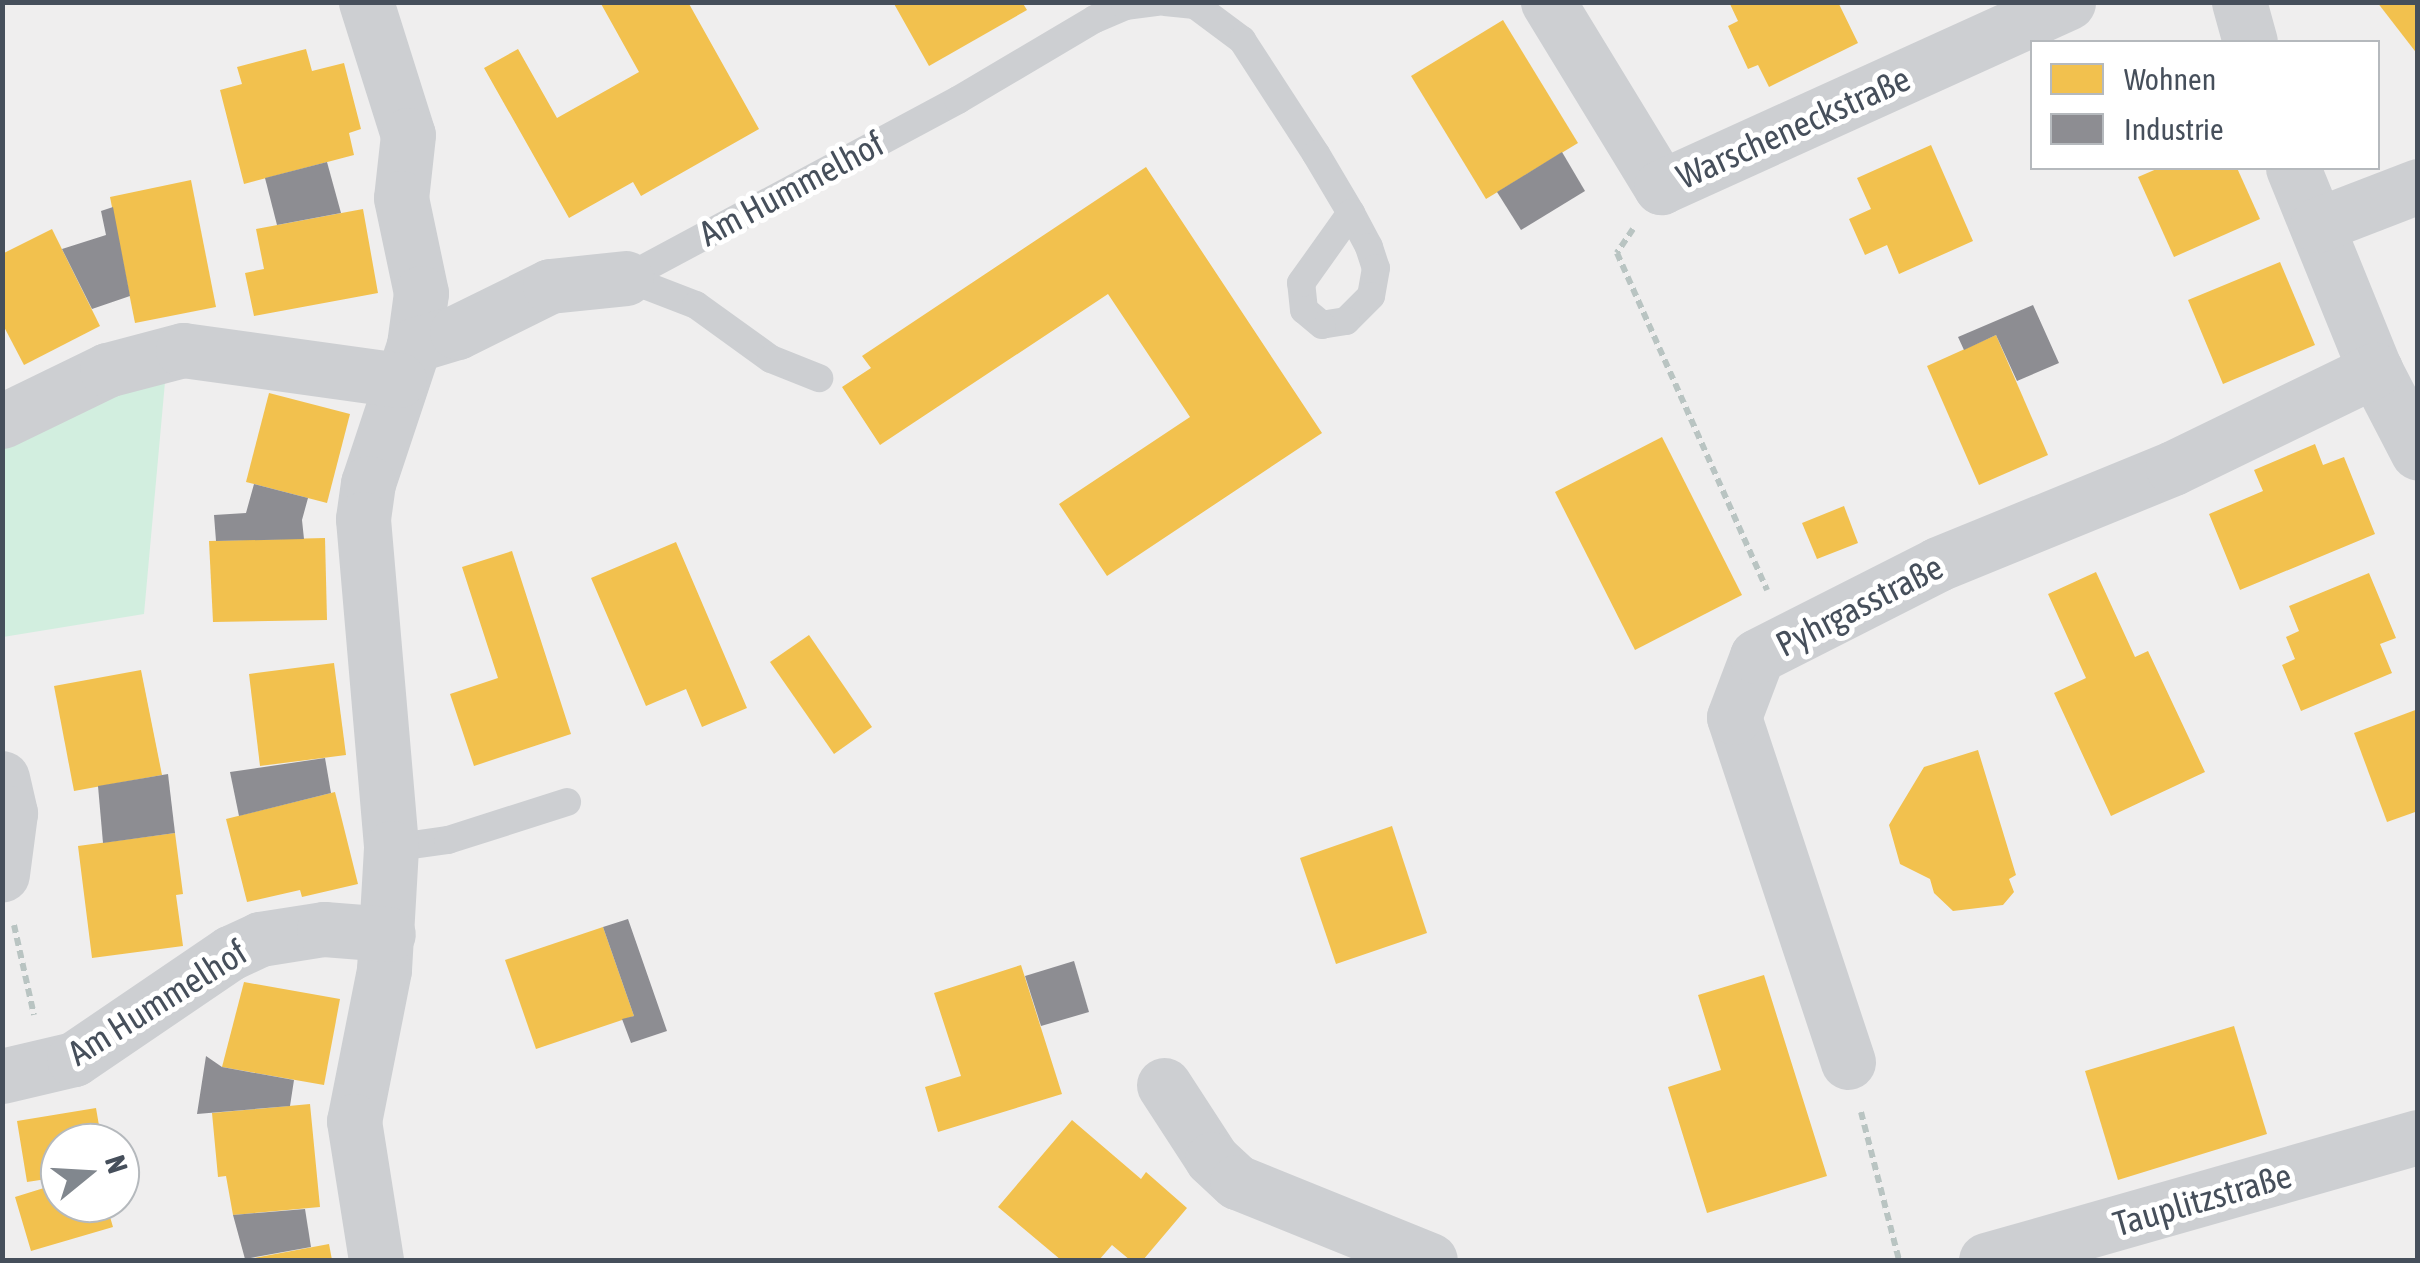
<!DOCTYPE html>
<html>
<head>
<meta charset="utf-8">
<style>
	body { margin:0 }
	#map { position:relative; width:2420px; height:1263px; overflow:hidden; background:#efeeee; font-family:"Asap Condensed",sans-serif }
	div>[style] { position:absolute }
	[style*='--x'] { left:calc(var(--x)*1px); top:calc(var(--y)*1px); width:calc(var(--w)*1px); rotate:calc(var(--a)*1deg) }
	.green>* { inset:0; background:#d2eedf }
	.homes>* { inset:0; background:#f2c14e }
	.industry>* { inset:0; background:#8d8d92 }
	.path>* { height:6px; margin-top:-3px; transform-origin:0; background:repeating-linear-gradient(90deg,#b9c4c2 0 8px,transparent 0 13px) }
	.service>* { height:28px; margin:-14px; padding:0 14px; transform-origin:14px; border-radius:14px; background:#cdcfd2 }
	.minor>* { height:55px; margin:-27.5px; padding:0 27.5px; transform-origin:27.5px; border-radius:27.5px; background:#cdcfd2 }
	span { translate:-50% -50%; white-space:nowrap; text-align:center; line-height:1.15; -webkit-text-stroke:10px #fff; paint-order:stroke }
	.street-label { font-size:35px; color:#464f5b }
	.frame { position:absolute; inset:0; border:5px solid #464f5b; pointer-events:none }
	.legend { position:absolute; left:2030px; top:40px; width:350px; height:130px; box-sizing:border-box; background:#fff; border:2px solid #b5b9bd; margin:0; padding:12px 18px; list-style:none; font-size:30px; color:#464f5b }
	.legend li { display:flex; align-items:center; gap:20px; height:50px }
	.legend b { width:50px; border:2px solid #b5b9bd }
	.north { position:absolute; left:40px; top:1123px; width:100px; height:100px; box-sizing:border-box; background:#fff; border:2px solid #b5b9bd; border-radius:50%; rotate:72deg; font-size:28px; font-weight:700; line-height:40px; text-align:center; color:#464f5b }
	.north::after { content:''; display:block; margin:auto; width:35px; height:45px; background:#81878e; clip-path:polygon(50% 0,100% 100%,50% 72%,0 100%) }
</style>
</head>
<body>
<div id="map">
	<div class="green">
		<i style="clip-path:polygon(166px 371px,144px 614px,3px 637px,3px 435px)"></i>
	</div>
	<div class="homes">
		<i style="clip-path:polygon(600px 2px,688px 2px,759px 129px,641px 196px,633px 182px,569px 218px,484px 68px,518px 49px,557px 118px,639px 72px)"></i>
		<i style="clip-path:polygon(893px 2px,1022px 2px,1027px 10px,929px 66px)"></i>
		<i style="clip-path:polygon(1729px 2px,1838px 2px,1858px 43px,1769px 87px,1758px 65px,1748px 69px,1728px 26px,1738px 21px)"></i>
		<i style="clip-path:polygon(2377px 2px,2418px 2px,2418px 55px)"></i>
		<i style="clip-path:polygon(1503px 20px,1578px 143px,1486px 199px,1411px 76px)"></i>
		<i style="clip-path:polygon(306px 49px,312px 71px,344px 63px,361px 129px,349px 133px,354px 155px,244px 184px,220px 90px,242px 84px,237px 67px)"></i>
		<i style="clip-path:polygon(1931px 145px,1973px 241px,1899px 274px,1887px 245px,1865px 255px,1849px 219px,1871px 209px,1857px 178px)"></i>
		<i style="clip-path:polygon(1146px 167px,1322px 433px,1107px 576px,1059px 504px,1190px 417px,1108px 294px,880px 445px,842px 387px,871px 368px,862px 356px)"></i>
		<i style="clip-path:polygon(2159px 168px,2237px 168px,2260px 219px,2174px 257px,2138px 177px)"></i>
		<i style="clip-path:polygon(191px 180px,216px 307px,135px 323px,110px 197px)"></i>
		<i style="clip-path:polygon(363px 209px,378px 293px,254px 316px,245px 273px,264px 269px,256px 229px)"></i>
		<i style="clip-path:polygon(52px 229px,100px 326px,24px 365px,2px 323px,2px 254px)"></i>
		<i style="clip-path:polygon(2280px 262px,2315px 345px,2223px 384px,2188px 300px)"></i>
		<i style="clip-path:polygon(1996px 335px,2048px 455px,1979px 485px,1927px 366px)"></i>
		<i style="clip-path:polygon(269px 393px,350px 414px,327px 503px,246px 482px)"></i>
		<i style="clip-path:polygon(1662px 437px,1742px 595px,1635px 650px,1555px 492px)"></i>
		<i style="clip-path:polygon(2315px 444px,2323px 465px,2344px 457px,2375px 534px,2240px 590px,2209px 514px,2263px 491px,2254px 470px)"></i>
		<i style="clip-path:polygon(1844px 506px,1858px 543px,1817px 559px,1802px 523px)"></i>
		<i style="clip-path:polygon(325px 538px,327px 620px,213px 622px,209px 541px)"></i>
		<i style="clip-path:polygon(676px 542px,747px 708px,702px 727px,686px 689px,646px 706px,591px 578px)"></i>
		<i style="clip-path:polygon(512px 551px,571px 734px,474px 766px,450px 694px,498px 678px,462px 567px)"></i>
		<i style="clip-path:polygon(2096px 572px,2135px 657px,2148px 651px,2205px 772px,2111px 816px,2054px 693px,2086px 678px,2048px 594px)"></i>
		<i style="clip-path:polygon(2369px 573px,2396px 638px,2380px 644px,2392px 673px,2301px 711px,2282px 665px,2295px 659px,2286px 637px,2299px 631px,2289px 606px)"></i>
		<i style="clip-path:polygon(809px 635px,872px 727px,834px 754px,770px 662px)"></i>
		<i style="clip-path:polygon(334px 663px,346px 755px,260px 766px,249px 674px)"></i>
		<i style="clip-path:polygon(141px 670px,162px 775px,74px 791px,54px 686px)"></i>
		<i style="clip-path:polygon(2418px 709px,2418px 811px,2387px 822px,2354px 733px)"></i>
		<i style="clip-path:polygon(1978px 750px,2016px 875px,2009px 879px,2014px 892px,2003px 905px,1953px 911px,1934px 893px,1930px 879px,1900px 864px,1889px 825px,1924px 767px)"></i>
		<i style="clip-path:polygon(335px 792px,358px 884px,302px 897px,300px 890px,247px 902px,226px 819px)"></i>
		<i style="clip-path:polygon(1392px 826px,1427px 933px,1336px 964px,1300px 858px)"></i>
		<i style="clip-path:polygon(175px 833px,183px 894px,176px 895px,183px 946px,92px 958px,78px 846px)"></i>
		<i style="clip-path:polygon(603px 927px,634px 1016px,536px 1049px,505px 960px)"></i>
		<i style="clip-path:polygon(1021px 965px,1062px 1094px,938px 1132px,925px 1087px,961px 1076px,934px 993px)"></i>
		<i style="clip-path:polygon(1764px 975px,1827px 1176px,1707px 1213px,1668px 1087px,1721px 1070px,1698px 995px)"></i>
		<i style="clip-path:polygon(244px 982px,340px 999px,324px 1085px,222px 1067px)"></i>
		<i style="clip-path:polygon(2234px 1026px,2267px 1134px,2118px 1180px,2085px 1071px)"></i>
		<i style="clip-path:polygon(310px 1104px,320px 1207px,233px 1215px,226px 1176px,218px 1177px,212px 1113px)"></i>
		<i style="clip-path:polygon(96px 1108px,102px 1143px,60px 1143px,60px 1177px,27px 1182px,17px 1121px)"></i>
		<i style="clip-path:polygon(1072px 1120px,1141px 1179px,1146px 1172px,1187px 1208px,1143px 1260px,1130px 1260px,1112px 1245px,1099px 1260px,1061px 1260px,998px 1207px)"></i>
		<i style="clip-path:polygon(60px 1183px,60px 1203px,106px 1203px,113px 1227px,31px 1251px,15px 1197px)"></i>
		<i style="clip-path:polygon(329px 1244px,332px 1260px,249px 1260px,249px 1259px)"></i>
	</div>
	<div class="industry">
		<i style="clip-path:polygon(1562px 152px,1585px 191px,1521px 230px,1497px 192px)"></i>
		<i style="clip-path:polygon(327px 162px,341px 213px,277px 225px,265px 178px)"></i>
		<i style="clip-path:polygon(113px 207px,130px 296px,92px 309px,62px 249px,106px 235px,101px 211px)"></i>
		<i style="clip-path:polygon(2033px 305px,2059px 363px,2017px 381px,1996px 335px,1964px 350px,1958px 337px)"></i>
		<i style="clip-path:polygon(254px 484px,308px 498px,302px 520px,304px 539px,216px 541px,214px 515px,246px 513px)"></i>
		<i style="clip-path:polygon(325px 758px,331px 793px,239px 816px,230px 772px)"></i>
		<i style="clip-path:polygon(168px 774px,175px 833px,103px 843px,98px 786px)"></i>
		<i style="clip-path:polygon(628px 919px,667px 1031px,631px 1043px,622px 1019px,634px 1016px,603px 927px)"></i>
		<i style="clip-path:polygon(1074px 961px,1089px 1012px,1041px 1026px,1025px 976px)"></i>
		<i style="clip-path:polygon(206px 1056px,222px 1067px,294px 1080px,290px 1106px,197px 1114px)"></i>
		<i style="clip-path:polygon(305px 1209px,311px 1247px,245px 1259px,233px 1215px)"></i>
	</div>
	<div class="path">
		<i style="--x:1633;--y:229;--w:29;--a:124"></i>
		<i style="--x:1617;--y:253;--w:369;--a:66"></i>
		<i style="--x:14;--y:925;--w:92;--a:77.5"></i>
		<i style="--x:1861;--y:1112;--w:153;--a:75.6"></i>
	</div>
	<div class="service">
		<i style="--x:1165;--y:2;--w:30;--a:6"></i>
		<i style="--x:1195;--y:5;--w:59;--a:36.7"></i>
		<i style="--x:1242;--y:40;--w:136;--a:57"></i>
		<i style="--x:1316;--y:154;--w:69;--a:59.3"></i>
		<i style="--x:1351;--y:213;--w:38;--a:62"></i>
		<i style="--x:1369;--y:247;--w:22;--a:72"></i>
		<i style="--x:1376;--y:268;--w:28;--a:100"></i>
		<i style="--x:1371;--y:296;--w:35;--a:135"></i>
		<i style="--x:1346;--y:321;--w:24;--a:171"></i>
		<i style="--x:1322;--y:325;--w:23;--a:-140"></i>
		<i style="--x:1304;--y:310;--w:27;--a:-96"></i>
		<i style="--x:1301;--y:283;--w:86;--a:-54.5"></i>
		<i style="--x:626;--y:278;--w:377;--a:-28.2"></i>
		<i style="--x:958;--y:100;--w:159;--a:-30.6"></i>
		<i style="--x:1095;--y:19;--w:33;--a:-23"></i>
		<i style="--x:1125;--y:6;--w:33;--a:-7"></i>
		<i style="--x:626;--y:278;--w:75;--a:21.1"></i>
		<i style="--x:696;--y:305;--w:92;--a:35.8"></i>
		<i style="--x:771;--y:359;--w:52;--a:21.6"></i>
		<i style="--x:391;--y:848;--w:58;--a:-8"></i>
		<i style="--x:448;--y:840;--w:125;--a:-17.7"></i>
	</div>
	<div class="minor">
		<i style="--x:366;--y:2;--w:139;--a:72.5"></i>
		<i style="--x:408;--y:135;--w:63;--a:96.3"></i>
		<i style="--x:401;--y:198;--w:97;--a:78.1"></i>
		<i style="--x:421;--y:293;--w:52;--a:97.7"></i>
		<i style="--x:414;--y:345;--w:145;--a:108.4"></i>
		<i style="--x:368;--y:483;--w:36;--a:98"></i>
		<i style="--x:363;--y:519;--w:330;--a:85.1"></i>
		<i style="--x:391;--y:848;--w:122;--a:93.3"></i>
		<i style="--x:384;--y:970;--w:154;--a:101.2"></i>
		<i style="--x:354;--y:1121;--w:141;--a:81"></i>
		<i style="--x:1548;--y:2;--w:217;--a:58.6"></i>
		<i style="--x:1661;--y:187;--w:447;--a:-24.4"></i>
		<i style="--x:2239;--y:2;--w:41;--a:74.6"></i>
		<i style="--x:2293;--y:168;--w:218;--a:67.9"></i>
		<i style="--x:2375;--y:370;--w:93;--a:62.6"></i>
		<i style="--x:2317;--y:225;--w:108;--a:-21.1"></i>
		<i style="--x:414;--y:345;--w:45;--a:-16.8"></i>
		<i style="--x:457;--y:332;--w:104;--a:-26.3"></i>
		<i style="--x:550;--y:286;--w:76;--a:-6"></i>
		<i style="--x:2;--y:421;--w:117;--a:-25.9"></i>
		<i style="--x:107;--y:370;--w:79;--a:-14.7"></i>
		<i style="--x:183;--y:350;--w:218;--a:7.9"></i>
		<i style="--x:2;--y:778;--w:36;--a:77"></i>
		<i style="--x:10;--y:813;--w:62;--a:97.5"></i>
		<i style="--x:1848;--y:1062;--w:363;--a:-108.3"></i>
		<i style="--x:1734;--y:717;--w:65;--a:-69.3"></i>
		<i style="--x:1757;--y:656;--w:203;--a:-26.9"></i>
		<i style="--x:1938;--y:564;--w:254;--a:-22.2"></i>
		<i style="--x:2173;--y:468;--w:225;--a:-25.9"></i>
		<i style="--x:2;--y:1076;--w:74;--a:-13.3"></i>
		<i style="--x:74;--y:1059;--w:189;--a:-34.2"></i>
		<i style="--x:230;--y:953;--w:33;--a:-25"></i>
		<i style="--x:260;--y:939;--w:65;--a:-8.9"></i>
		<i style="--x:324;--y:929;--w:64;--a:4.5"></i>
		<i style="--x:1164;--y:1085;--w:88;--a:57"></i>
		<i style="--x:1212;--y:1159;--w:34;--a:43"></i>
		<i style="--x:1237;--y:1182;--w:208;--a:22"></i>
		<i style="--x:1986;--y:1260;--w:449;--a:-15.9"></i>
	</div>
	<div class="street-label">
		<span style="left:1793px;top:127px;rotate:-24deg">Warscheneckstraße</span>
		<span style="left:791px;top:188px;rotate:-28deg">Am Hummelhof</span>
		<span style="left:1859px;top:605px;rotate:-27deg">Pyhrgasstraße</span>
		<span style="left:157px;top:1002px;rotate:-32deg">Am Hummelhof</span>
		<span style="left:2202px;top:1199px;rotate:-16deg">Tauplitzstraße</span>
	</div>
	<div class="frame"></div>
	<ul class="legend">
	<li><b style="height:28px;background:#f2c14e"></b>Wohnen</li>
	<li><b style="height:28px;background:#8d8d92"></b>Industrie</li>
	</ul>
	<div class="north">N</div>
</div>
</body>
</html>
